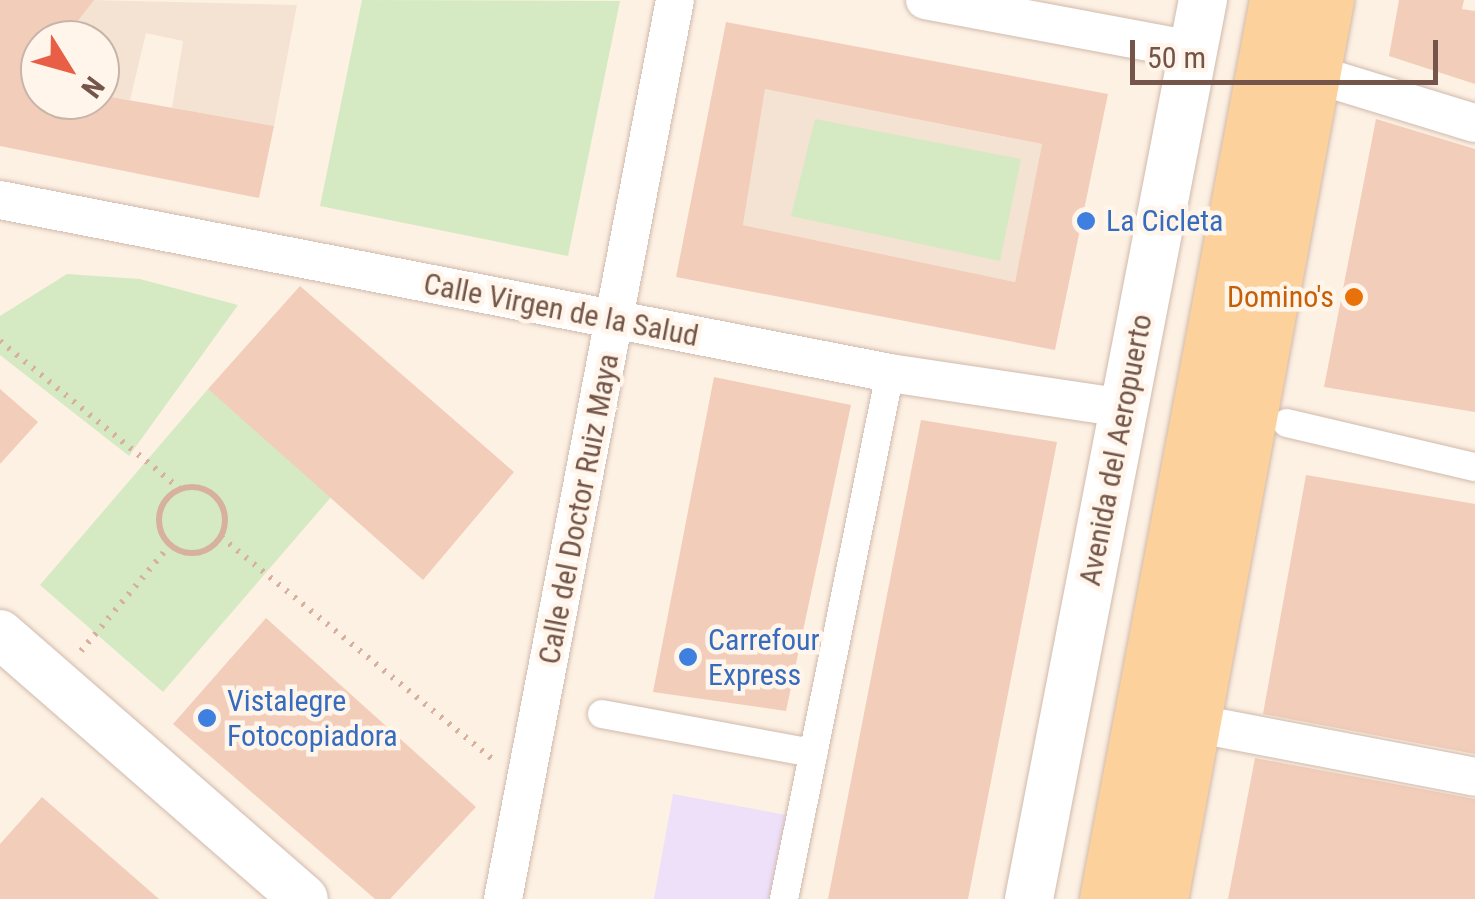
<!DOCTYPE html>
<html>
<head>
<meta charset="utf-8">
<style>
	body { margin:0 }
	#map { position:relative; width:1475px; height:899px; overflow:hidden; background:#fdf1e3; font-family:"Roboto Condensed",sans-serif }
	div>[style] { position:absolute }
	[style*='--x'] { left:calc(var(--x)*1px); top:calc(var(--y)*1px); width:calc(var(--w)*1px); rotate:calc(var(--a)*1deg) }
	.residential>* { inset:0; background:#f4e2d2 }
	.education>* { inset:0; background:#eee0f9 }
	.green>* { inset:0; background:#d5eac2 }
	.building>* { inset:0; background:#f2cdba }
	.path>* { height:6px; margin-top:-3px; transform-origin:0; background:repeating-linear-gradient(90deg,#d7b09e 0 2.5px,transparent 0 10.5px) }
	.path>.ring { margin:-3px; padding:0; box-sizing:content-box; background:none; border:6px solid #d7b09e; border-radius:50% }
	.roads { filter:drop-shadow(0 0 2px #d0baad) drop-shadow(0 0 2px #d0baad) }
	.pedestrian>* { height:28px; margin:-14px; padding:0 14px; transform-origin:14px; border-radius:14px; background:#fff }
	.minor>* { height:38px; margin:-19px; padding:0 19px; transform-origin:19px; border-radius:19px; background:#fff }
	.tertiary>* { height:48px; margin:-24px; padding:0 24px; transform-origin:24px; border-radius:24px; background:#fff }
	.primary>* { height:55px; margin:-27.5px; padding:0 27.5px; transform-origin:27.5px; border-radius:27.5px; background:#fcd19b }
	.dots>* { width:28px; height:28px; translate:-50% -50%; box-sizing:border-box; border:5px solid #fff5ea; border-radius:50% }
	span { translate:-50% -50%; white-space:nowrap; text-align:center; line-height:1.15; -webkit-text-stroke:9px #fff5ea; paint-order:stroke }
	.shop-label { font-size:30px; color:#366cbe }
	.left { translate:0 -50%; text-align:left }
	.food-label { font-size:30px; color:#c56008 }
	.right { translate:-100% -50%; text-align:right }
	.street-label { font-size:30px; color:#755549 }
	.north { position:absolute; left:20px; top:20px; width:100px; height:100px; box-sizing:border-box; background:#fff5ea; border:2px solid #c8b5aa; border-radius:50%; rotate:127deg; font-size:28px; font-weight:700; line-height:40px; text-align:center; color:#755549 }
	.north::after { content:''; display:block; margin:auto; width:35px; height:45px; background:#e95f46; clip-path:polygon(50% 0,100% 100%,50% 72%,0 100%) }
	.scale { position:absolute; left:1130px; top:40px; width:308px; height:45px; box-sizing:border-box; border:5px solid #755549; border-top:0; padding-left:12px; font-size:30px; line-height:35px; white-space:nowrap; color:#755549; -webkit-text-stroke:8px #fff5ea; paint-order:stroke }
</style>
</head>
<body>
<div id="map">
	<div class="residential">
		<i style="clip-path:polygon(90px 0,297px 5px,274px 126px,172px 108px,183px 41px,146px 33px,130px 100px,100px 95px,100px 40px,63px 40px)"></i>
		<i style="clip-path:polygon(765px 89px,1042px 144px,1015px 282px,743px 225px)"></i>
	</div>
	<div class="education">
		<i style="clip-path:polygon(673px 794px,792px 816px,773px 899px,654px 899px)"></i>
	</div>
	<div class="green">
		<i style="clip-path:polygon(362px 0,620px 1px,568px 256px,320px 206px)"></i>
		<i style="clip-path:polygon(815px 119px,1021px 159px,1000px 261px,791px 216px)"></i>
		<i style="clip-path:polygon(67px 274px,140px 279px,238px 305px,129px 456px,0 355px,0 316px)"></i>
		<i style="clip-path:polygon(208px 389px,332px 496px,163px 692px,40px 585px)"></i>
	</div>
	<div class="building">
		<i style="clip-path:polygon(0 0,94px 0,63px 40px,40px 40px,40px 69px,28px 83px,40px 85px,40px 100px,100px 95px,274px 126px,259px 198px,0 146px)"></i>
		<i style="clip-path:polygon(1399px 0,1464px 0,1462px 9px,1475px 11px,1475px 84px,1389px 56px)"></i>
		<i style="clip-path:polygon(evenodd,726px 22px,1108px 94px,1055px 350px,676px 277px,726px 22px,765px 89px,1042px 144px,1015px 282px,743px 225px,765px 89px)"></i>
		<i style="clip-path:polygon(1376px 119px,1475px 149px,1475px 412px,1324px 387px)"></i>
		<i style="clip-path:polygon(300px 286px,514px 472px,423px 580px,208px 389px)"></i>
		<i style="clip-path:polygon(714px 377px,851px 405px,786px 711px,653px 692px)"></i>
		<i style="clip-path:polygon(0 389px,38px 422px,0 464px)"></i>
		<i style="clip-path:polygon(921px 420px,1057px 442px,968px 899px,828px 899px)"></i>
		<i style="clip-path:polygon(1306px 475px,1475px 504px,1475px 754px,1263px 714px)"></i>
		<i style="clip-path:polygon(266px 618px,476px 807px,390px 899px,375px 899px,173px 724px)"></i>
		<i style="clip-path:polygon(1255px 758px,1475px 799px,1475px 899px,1228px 899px)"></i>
		<i style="clip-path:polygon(42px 797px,159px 899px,0 899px,0 844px)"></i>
	</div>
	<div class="path">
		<i style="--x:0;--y:341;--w:233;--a:39.4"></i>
		<i class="ring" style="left:159px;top:487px;width:60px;height:60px"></i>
		<i style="--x:221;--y:537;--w:350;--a:39.3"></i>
		<i style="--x:81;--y:651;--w:138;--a:-50"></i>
	</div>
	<div class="roads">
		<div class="pedestrian">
			<i style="--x:1287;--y:423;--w:193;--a:13.2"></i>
			<i style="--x:602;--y:714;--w:215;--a:10.5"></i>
			<i style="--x:784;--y:899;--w:537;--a:-78.61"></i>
		</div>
		<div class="minor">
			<i style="--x:925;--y:0;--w:273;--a:10.6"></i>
			<i style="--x:1311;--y:73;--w:171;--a:17"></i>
			<i style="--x:0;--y:200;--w:907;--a:11"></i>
			<i style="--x:890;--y:373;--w:237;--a:8.5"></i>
			<i style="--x:1193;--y:723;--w:287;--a:10.8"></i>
			<i style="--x:503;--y:899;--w:915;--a:-79.17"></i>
		</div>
		<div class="tertiary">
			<i style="--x:0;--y:634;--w:403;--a:41.1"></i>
			<i style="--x:1029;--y:899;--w:916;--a:-79.05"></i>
		</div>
		<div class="primary">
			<i style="--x:1107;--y:899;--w:915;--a:-79.29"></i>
			<i style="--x:1160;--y:899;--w:914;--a:-79.54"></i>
		</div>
	</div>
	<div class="dots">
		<i style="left:1086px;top:221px;background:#3f7fe0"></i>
		<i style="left:1354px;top:297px;background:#e8710a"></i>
		<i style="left:688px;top:657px;background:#3f7fe0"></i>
		<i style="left:207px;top:718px;background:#3f7fe0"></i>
	</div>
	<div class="shop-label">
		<span class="left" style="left:1106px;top:221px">La Cicleta</span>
		<span class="left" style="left:708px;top:657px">Carrefour<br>Express</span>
		<span class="left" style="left:227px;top:718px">Vistalegre<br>Fotocopiadora</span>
	</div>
	<div class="food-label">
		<span class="right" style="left:1334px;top:297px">Domino's</span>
	</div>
	<div class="street-label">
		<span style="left:561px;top:310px;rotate:11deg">Calle Virgen de la Salud</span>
		<span style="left:1116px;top:450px;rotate:-79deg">Avenida del Aeropuerto</span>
		<span style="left:579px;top:509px;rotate:-79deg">Calle del Doctor Ruiz Maya</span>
	</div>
	<div class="north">N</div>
	<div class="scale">50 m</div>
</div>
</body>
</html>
